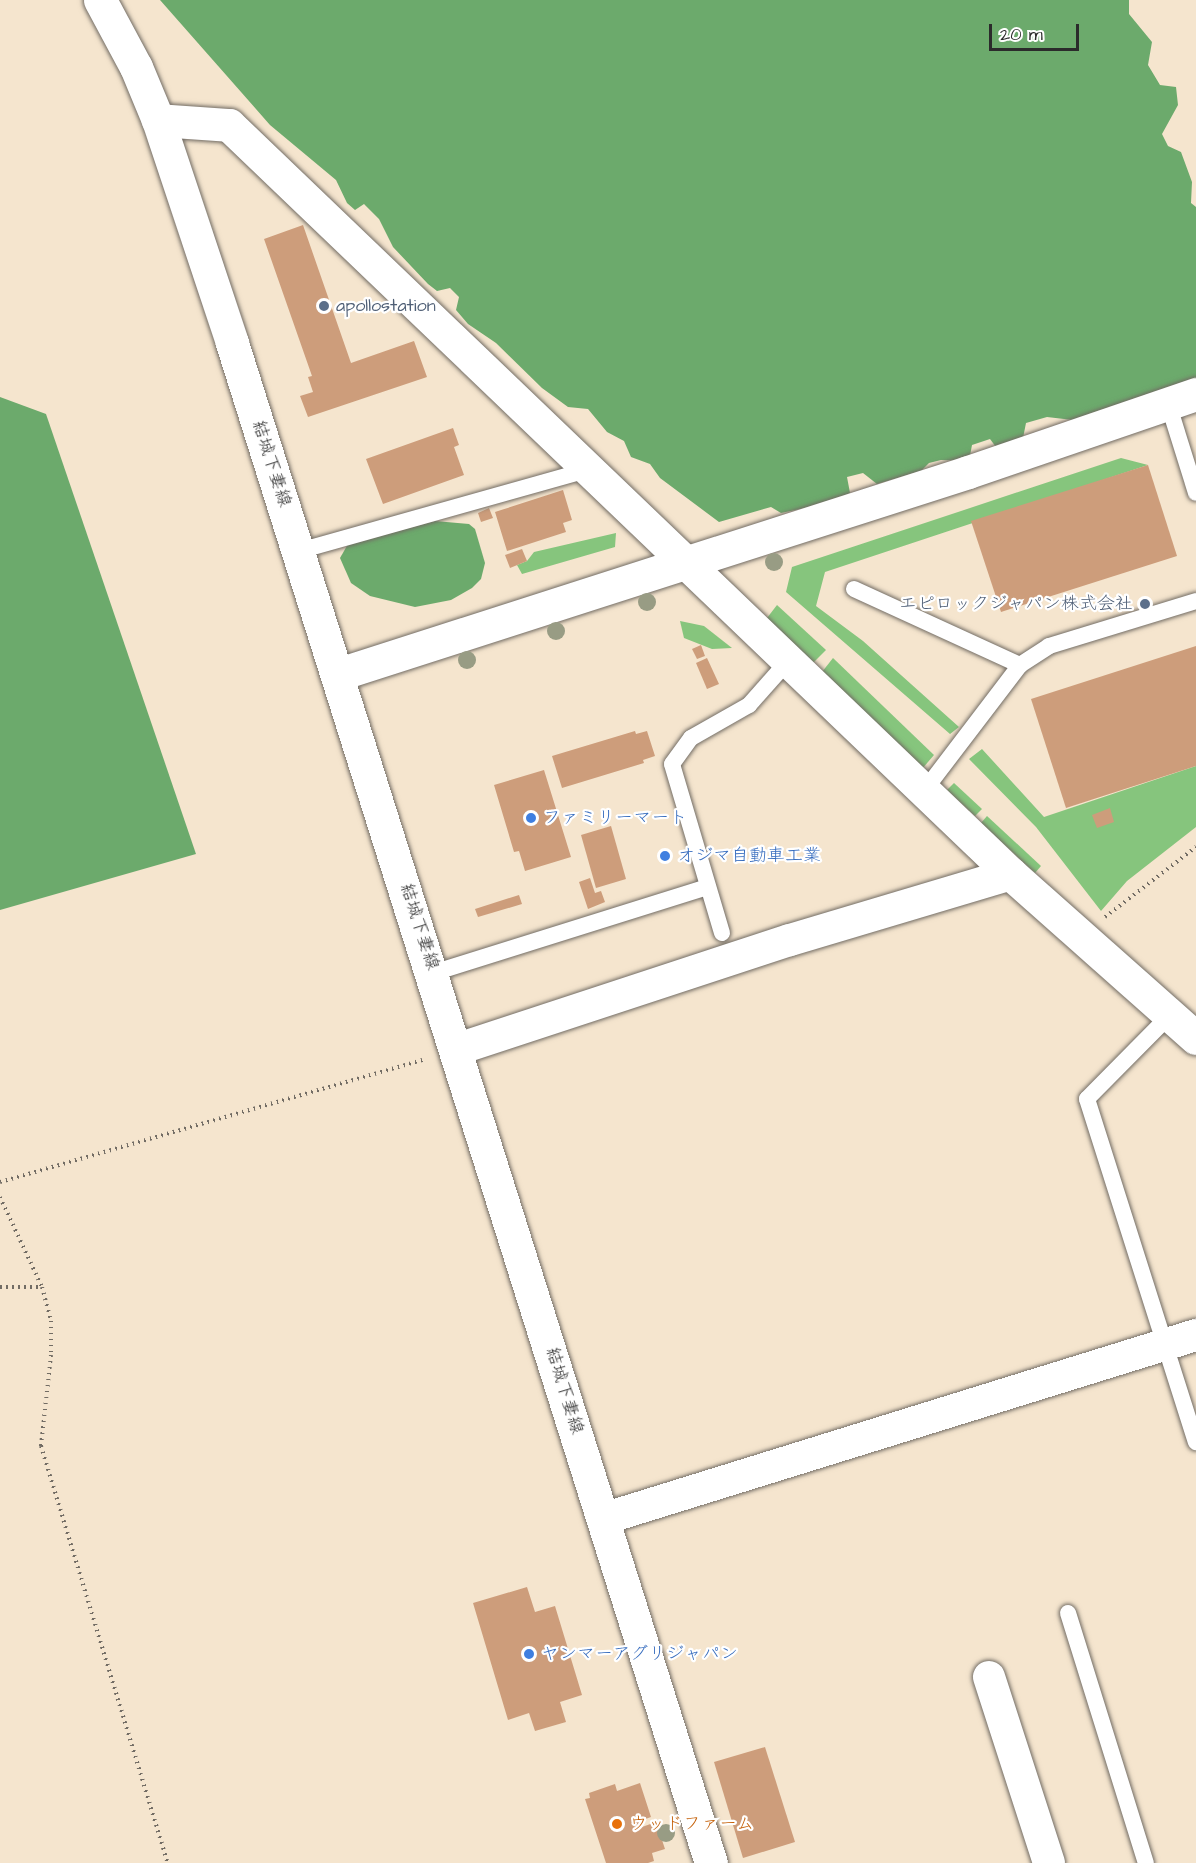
<!DOCTYPE html>
<html>
<head>
<meta charset="utf-8">
<style>
	body { margin:0 }
	#map { position:relative; width:1196px; height:1863px; overflow:hidden; background:#f5e5ce; font-family:"Architects Daughter","Klee One",sans-serif }
	div>[style] { position:absolute }
	[style*='--x'] { left:calc(var(--x)*1px); top:calc(var(--y)*1px); width:calc(var(--w)*1px); rotate:calc(var(--a)*1deg) }
	.green>* { inset:0; background:#86c57d }
	.forest>* { inset:0; background:#6caa6c }
	.building>* { inset:0; background:#cd9d7b }
	.path>* { height:4px; margin-top:-2px; transform-origin:0; background:repeating-linear-gradient(90deg,#726c64 0 1.5px,transparent 0 6px) }
	.roads { filter:drop-shadow(0 0 2px #726c64) drop-shadow(0 0 2px #726c64) }
	.lane>* { height:16px; margin:-8px; padding:0 8px; transform-origin:8px; border-radius:8px; background:#fff }
	.street>* { height:32px; margin:-16px; padding:0 16px; transform-origin:16px; border-radius:16px; background:#fff }
	.secondary>* { height:33px; margin:-16.5px; padding:0 16.5px; transform-origin:16.5px; border-radius:16.5px; background:#fff }
	.primary>* { height:33px; margin:-16.5px; padding:0 16.5px; transform-origin:16.5px; border-radius:16.5px; background:#fff }
	.trees>* { width:18px; height:18px; margin:-9px; border-radius:50%; background:#989c84 }
	.dots>* { width:16px; height:16px; translate:-50% -50%; box-sizing:border-box; border:3px solid #fff; border-radius:50% }
	span { translate:-50% -50%; white-space:nowrap; text-align:center; line-height:1.15; -webkit-text-stroke:4.5px #fff; paint-order:stroke }
	.service-label { font-size:18px; color:#4e5e75 }
	.left { translate:0 -50%; text-align:left }
	.right { translate:-100% -50%; text-align:right }
	.street-label { font-size:18px; color:#2b2b2b }
	.shop-label { font-size:18px; color:#366cbe }
	.food-label { font-size:18px; color:#c56008 }
	.scale { position:absolute; left:989px; top:24px; width:90px; height:27px; box-sizing:border-box; border:3px solid #2b2b2b; border-top:0; padding-left:8px; font-size:18px; line-height:21px; white-space:nowrap; color:#2b2b2b; -webkit-text-stroke:4px #fff; paint-order:stroke }
</style>
</head>
<body>
<div id="map">
	<div class="green">
		<i style="clip-path:polygon(1121px 458px,1148px 465px,825px 572px,816px 606px,863px 641px,959px 727px,950px 734px,786px 592px,792px 567px)"></i>
		<i style="clip-path:polygon(616px 533px,615px 547px,522px 574px,517px 565px,527px 561px,534px 552px)"></i>
		<i style="clip-path:polygon(777px 605px,826px 650px,813px 663px,767px 618px)"></i>
		<i style="clip-path:polygon(680px 621px,704px 626px,732px 648px,712px 649px,684px 638px)"></i>
		<i style="clip-path:polygon(833px 658px,934px 755px,922px 769px,822px 672px)"></i>
		<i style="clip-path:polygon(982px 749px,1044px 817px,1196px 766px,1196px 827px,1127px 881px,1101px 911px,1036px 827px,969px 759px)"></i>
		<i style="clip-path:polygon(954px 783px,982px 809px,975px 816px,947px 790px)"></i>
		<i style="clip-path:polygon(987px 816px,1041px 866px,1035px 873px,981px 823px)"></i>
	</div>
	<div class="forest">
		<i style="clip-path:polygon(160px 0,1129px 0,1129px 14px,1152px 42px,1148px 65px,1160px 85px,1176px 87px,1178px 105px,1162px 134px,1168px 146px,1181px 152px,1192px 182px,1191px 203px,1196px 207px,1196px 390px,1090px 422px,1047px 417px,1026px 423px,1023px 438px,996px 447px,990px 439px,972px 445px,969px 461px,941px 460px,929px 463px,921px 471px,877px 484px,863px 473px,847px 477px,850px 493px,824px 504px,781px 513px,771px 507px,719px 522px,660px 478px,650px 464px,631px 457px,624px 441px,607px 432px,588px 409px,568px 407px,542px 388px,496px 343px,468px 324px,456px 310px,459px 297px,450px 288px,437px 291px,428px 284px,393px 247px,379px 219px,364px 204px,355px 210px,347px 203px,336px 180px,270px 125px)"></i>
		<i style="clip-path:polygon(0 397px,46px 414px,196px 854px,0 910px)"></i>
		<i style="clip-path:polygon(435px 521px,469px 524px,475px 529px,485px 563px,481px 579px,472px 588px,451px 600px,415px 607px,370px 596px,351px 583px,340px 558px,348px 544px)"></i>
	</div>
	<div class="building">
		<i style="clip-path:polygon(303px 225px,351px 363px,414px 341px,427px 377px,308px 417px,300px 396px,313px 392px,308px 377px,312px 376px,264px 239px)"></i>
		<i style="clip-path:polygon(453px 428px,459px 445px,454px 447px,464px 475px,383px 504px,366px 459px)"></i>
		<i style="clip-path:polygon(1148px 465px,1177px 556px,1001px 612px,971px 521px)"></i>
		<i style="clip-path:polygon(563px 490px,572px 520px,563px 523px,566px 532px,507px 551px,495px 512px)"></i>
		<i style="clip-path:polygon(489px 508px,493px 518px,481px 522px,478px 513px)"></i>
		<i style="clip-path:polygon(522px 549px,527px 561px,510px 568px,505px 555px)"></i>
		<i style="clip-path:polygon(701px 645px,705px 656px,697px 659px,692px 649px)"></i>
		<i style="clip-path:polygon(1196px 646px,1196px 766px,1066px 808px,1031px 699px)"></i>
		<i style="clip-path:polygon(707px 658px,719px 684px,707px 689px,696px 663px)"></i>
		<i style="clip-path:polygon(635px 731px,636px 734px,647px 731px,655px 756px,643px 760px,644px 763px,562px 788px,552px 756px)"></i>
		<i style="clip-path:polygon(544px 770px,571px 857px,525px 871px,519px 851px,514px 852px,494px 785px)"></i>
		<i style="clip-path:polygon(1110px 808px,1114px 822px,1097px 828px,1092px 815px)"></i>
		<i style="clip-path:polygon(611px 826px,626px 879px,596px 888px,581px 835px)"></i>
		<i style="clip-path:polygon(590px 878px,595px 893px,601px 891px,605px 902px,588px 909px,579px 882px)"></i>
		<i style="clip-path:polygon(519px 895px,522px 904px,478px 917px,475px 909px)"></i>
		<i style="clip-path:polygon(527px 1587px,535px 1612px,555px 1606px,582px 1695px,560px 1702px,566px 1722px,535px 1731px,529px 1713px,508px 1720px,473px 1603px)"></i>
		<i style="clip-path:polygon(765px 1747px,795px 1842px,743px 1858px,714px 1762px)"></i>
		<i style="clip-path:polygon(640px 1783px,651px 1817px,640px 1821px,642px 1827px,656px 1822px,665px 1849px,652px 1853px,654px 1861px,648px 1863px,606px 1863px,585px 1799px,590px 1798px,589px 1793px,615px 1784px,617px 1791px)"></i>
	</div>
	<div class="path">
		<i style="--x:1105;--y:917;--w:115;--a:-37.6"></i>
		<i style="--x:0;--y:1182;--w:442;--a:-16.1"></i>
		<i style="--x:0;--y:1197;--w:99;--a:65"></i>
		<i style="--x:42;--y:1287;--w:35;--a:75"></i>
		<i style="--x:51;--y:1321;--w:34;--a:90"></i>
		<i style="--x:51;--y:1355;--w:92;--a:96.3"></i>
		<i style="--x:41;--y:1446;--w:436;--a:73.1"></i>
		<i style="--x:0;--y:1287;--w:42;--a:0"></i>
	</div>
	<div class="roads">
		<div class="lane">
			<i style="--x:1168;--y:403;--w:94;--a:72.7"></i>
			<i style="--x:299;--y:551;--w:302;--a:-15.7"></i>
			<i style="--x:854;--y:589;--w:183;--a:24.6"></i>
			<i style="--x:924;--y:791;--w:158;--a:-52.7"></i>
			<i style="--x:1020;--y:665;--w:35;--a:-33"></i>
			<i style="--x:1049;--y:646;--w:154;--a:-17"></i>
			<i style="--x:722;--y:933;--w:176;--a:-106.5"></i>
			<i style="--x:672;--y:764;--w:32;--a:-54"></i>
			<i style="--x:691;--y:738;--w:67;--a:-29.6"></i>
			<i style="--x:749;--y:705;--w:59;--a:-48.4"></i>
			<i style="--x:433;--y:973;--w:288;--a:-17.4"></i>
			<i style="--x:1170;--y:1015;--w:118;--a:134.7"></i>
			<i style="--x:1087;--y:1099;--w:360;--a:72.4"></i>
			<i style="--x:1068;--y:1613;--w:262;--a:72.7"></i>
		</div>
		<div class="street">
			<i style="--x:458;--y:1049;--w:349;--a:-18.2"></i>
			<i style="--x:790;--y:940;--w:231;--a:-16.6"></i>
			<i style="--x:603;--y:1519;--w:621;--a:-17.24"></i>
			<i style="--x:989;--y:1677;--w:195;--a:72.1"></i>
		</div>
		<div class="secondary">
			<i style="--x:158;--y:120;--w:71;--a:4"></i>
			<i style="--x:229;--y:125;--w:1083;--a:43.77"></i>
			<i style="--x:1011;--y:874;--w:247;--a:41.6"></i>
			<i style="--x:339;--y:674;--w:661;--a:-17.8"></i>
			<i style="--x:968;--y:472;--w:241;--a:-18.9"></i>
		</div>
		<div class="primary">
			<i style="--x:100;--y:0;--w:76;--a:61.8"></i>
			<i style="--x:136;--y:67;--w:57;--a:67.5"></i>
			<i style="--x:158;--y:120;--w:235;--a:71.6"></i>
			<i style="--x:232;--y:343;--w:1594;--a:72.51"></i>
		</div>
	</div>
	<div class="trees">
		<i style="left:774px;top:562px"></i>
		<i style="left:647px;top:602px"></i>
		<i style="left:556px;top:631px"></i>
		<i style="left:467px;top:660px"></i>
		<i style="left:666px;top:1833px"></i>
	</div>
	<div class="dots">
		<i style="left:324px;top:306px;background:#5c6f8a"></i>
		<i style="left:1145px;top:604px;background:#5c6f8a"></i>
		<i style="left:531px;top:818px;background:#3f7fe0"></i>
		<i style="left:665px;top:856px;background:#3f7fe0"></i>
		<i style="left:529px;top:1654px;background:#3f7fe0"></i>
		<i style="left:617px;top:1824px;background:#e8710a"></i>
	</div>
	<div class="service-label">
		<span class="left" style="left:336px;top:306px">apollostation</span>
		<span class="right" style="left:1133px;top:604px">エピロックジャパン株式会社</span>
	</div>
	<div class="street-label">
		<span style="left:271px;top:464px;rotate:72deg">結城下妻線</span>
		<span style="left:419px;top:927px;rotate:72deg">結城下妻線</span>
		<span style="left:564px;top:1391px;rotate:73deg">結城下妻線</span>
	</div>
	<div class="shop-label">
		<span class="left" style="left:543px;top:818px">ファミリーマート</span>
		<span class="left" style="left:677px;top:856px">オジマ自動車工業</span>
		<span class="left" style="left:541px;top:1654px">ヤンマーアグリジャパン</span>
	</div>
	<div class="food-label">
		<span class="left" style="left:629px;top:1824px">ウッドファーム</span>
	</div>
	<div class="scale">20 m</div>
</div>
</body>
</html>
